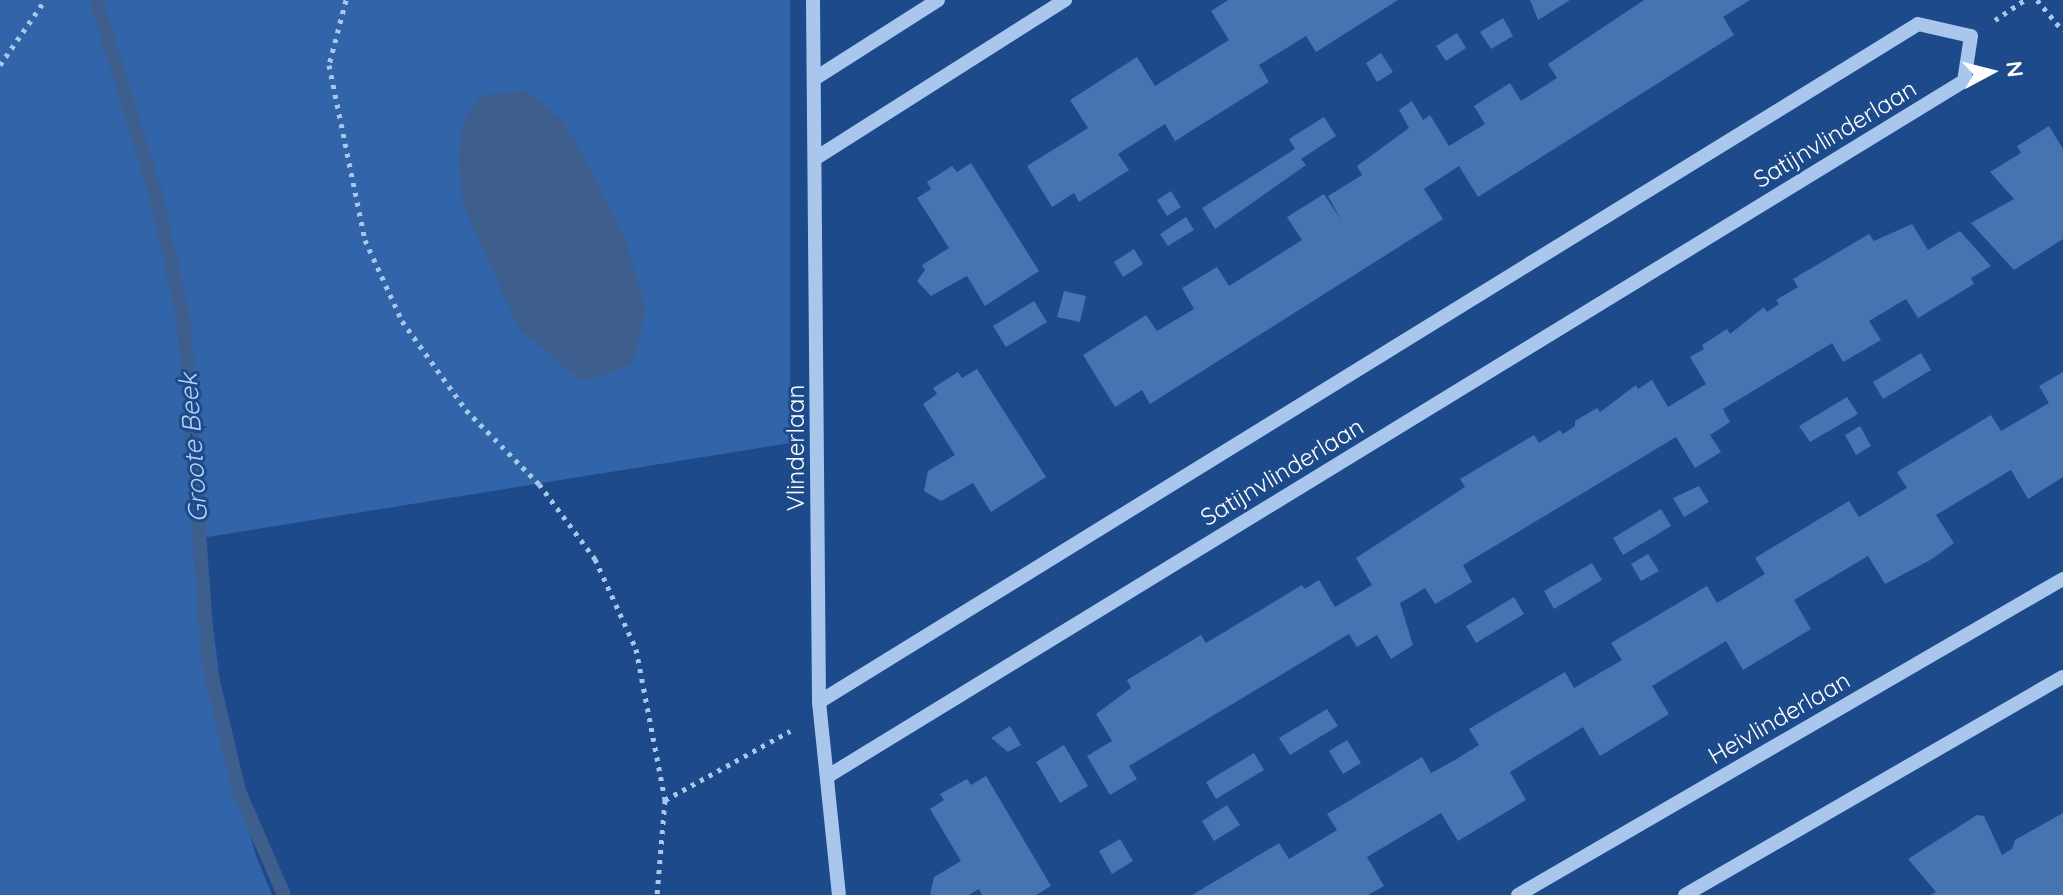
<!DOCTYPE html>
<html>
<head>
<meta charset="utf-8">
<style>
	body { margin:0 }
	#map { position:relative; width:2063px; height:895px; overflow:hidden; background:#1d4a8a; font-family:Quicksand,sans-serif }
	div>[style] { position:absolute }
	[style*='--x'] { left:calc(var(--x)*1px); top:calc(var(--y)*1px); width:calc(var(--w)*1px); rotate:calc(var(--a)*1deg) }
	.green>* { inset:0; background:#3164a8 }
	.water>* { inset:0; background:#3e5e8d }
	.stream>* { height:14px; margin:-7px; padding:0 7px; transform-origin:7px; border-radius:7px; background:#3e5e8d }
	.building>* { inset:0; background:#4674b2 }
	.path>* { height:5px; margin-top:-2.5px; transform-origin:0; background:repeating-linear-gradient(90deg,#a9c6ec 0 4px,transparent 0 10px) }
	.minor>* { height:14px; margin:-7px; padding:0 7px; transform-origin:7px; border-radius:7px; background:#a9c6ec }
	span { translate:-50% -50%; white-space:nowrap; text-align:center; line-height:1.15; -webkit-text-stroke:6px #1d4a8a; paint-order:stroke }
	.street-label { font-size:24px; color:#fff }
	.water-label { font-size:26px; color:#b4d0f3; font-style:italic }
	.north { position:absolute; left:1951px; top:32px; width:80px; height:80px; -webkit-text-stroke:6px #1d4a8a; paint-order:stroke; rotate:83deg; font-size:22px; font-weight:700; line-height:32px; text-align:center; color:#fff }
	.north::after { content:''; display:block; margin:auto; width:28px; height:36px; background:#fff; clip-path:polygon(50% 0,100% 100%,50% 72%,0 100%) }
</style>
</head>
<body>
<div id="map">
	<div class="green">
		<i style="clip-path:polygon(0 0,790px 0,790px 443px,201px 538px,230px 756px,255px 853px,272px 895px,0 895px)"></i>
	</div>
	<div class="water">
		<i style="clip-path:polygon(525px 90px,562px 120px,589px 165px,626px 240px,646px 310px,633px 364px,583px 382px,519px 329px,463px 204px,458px 159px,464px 120px,480px 96px)"></i>
	</div>
	<div class="stream">
		<i style="--x:96;--y:0;--w:204;--a:72.9"></i>
		<i style="--x:156;--y:195;--w:130;--a:77.6"></i>
		<i style="--x:184;--y:322;--w:339;--a:85.9"></i>
		<i style="--x:208;--y:660;--w:135;--a:76.7"></i>
		<i style="--x:239;--y:791;--w:113;--a:66.6"></i>
	</div>
	<div class="building">
		<i style="clip-path:polygon(1228px 0,1398px 0,1316px 52px,1306px 36px,1259px 65px,1269px 82px,1175px 141px,1165px 124px,1118px 154px,1129px 170px,1079px 202px,1074px 193px,1052px 207px,1027px 166px,1088px 128px,1070px 100px,1137px 57px,1155px 86px,1229px 40px,1211px 11px)"></i>
		<i style="clip-path:polygon(1530px 0,1570px 0,1538px 20px)"></i>
		<i style="clip-path:polygon(1644px 0,1750px 0,1723px 17px,1734px 35px,1478px 197px,1459px 166px,1424px 189px,1443px 219px,1150px 404px,1142px 390px,1115px 407px,1083px 355px,1146px 315px,1157px 331px,1194px 309px,1182px 288px,1217px 267px,1229px 286px,1302px 240px,1287px 217px,1324px 194px,1341px 220px,1328px 196px,1362px 175px,1357px 166px,1409px 128px,1399px 110px,1412px 101px,1423px 120px,1430px 115px,1449px 146px,1485px 124px,1474px 106px,1510px 83px,1521px 101px,1557px 78px,1548px 64px)"></i>
		<i style="clip-path:polygon(1503px 18px,1513px 36px,1491px 49px,1480px 32px)"></i>
		<i style="clip-path:polygon(1457px 33px,1466px 48px,1446px 61px,1436px 46px)"></i>
		<i style="clip-path:polygon(1381px 53px,1393px 72px,1377px 82px,1366px 63px)"></i>
		<i style="clip-path:polygon(1324px 117px,1336px 136px,1301px 159px,1306px 165px,1215px 229px,1202px 208px,1295px 149px,1289px 139px)"></i>
		<i style="clip-path:polygon(2049px 126px,2063px 149px,2063px 239px,2014px 270px,1971px 223px,2014px 199px,1990px 172px,2021px 153px,2017px 146px)"></i>
		<i style="clip-path:polygon(971px 163px,1039px 271px,985px 306px,967px 276px,931px 296px,917px 281px,925px 270px,922px 265px,949px 248px,917px 198px,931px 189px,927px 182px,952px 166px,957px 172px)"></i>
		<i style="clip-path:polygon(1171px 191px,1181px 207px,1167px 216px,1157px 200px)"></i>
		<i style="clip-path:polygon(1186px 217px,1194px 230px,1168px 246px,1160px 234px)"></i>
		<i style="clip-path:polygon(1912px 224px,1928px 250px,1960px 231px,1991px 266px,1971px 278px,1974px 284px,1918px 318px,1906px 299px,1869px 321px,1881px 340px,1843px 362px,1832px 343px,1723px 409px,1730px 422px,1710px 435px,1721px 452px,1695px 468px,1676px 437px,1463px 565px,1472px 582px,1435px 604px,1425px 588px,1400px 603px,1413px 645px,1391px 659px,1377px 635px,1357px 647px,1349px 634px,1129px 766px,1137px 779px,1110px 795px,1087px 756px,1112px 741px,1096px 714px,1131px 688px,1127px 680px,1201px 635px,1206px 643px,1302px 585px,1305px 589px,1319px 580px,1335px 607px,1372px 585px,1356px 558px,1465px 487px,1460px 479px,1534px 435px,1539px 443px,1560px 430px,1563px 434px,1575px 426px,1575px 421px,1597px 408px,1600px 412px,1636px 385px,1638px 389px,1652px 380px,1668px 407px,1706px 384px,1690px 357px,1704px 349px,1702px 345px,1727px 329px,1730px 334px,1764px 307px,1767px 312px,1779px 304px,1776px 300px,1798px 287px,1793px 279px,1869px 234px,1874px 241px)"></i>
		<i style="clip-path:polygon(1134px 249px,1143px 264px,1123px 277px,1114px 262px)"></i>
		<i style="clip-path:polygon(1064px 291px,1086px 296px,1080px 322px,1057px 317px)"></i>
		<i style="clip-path:polygon(1034px 301px,1047px 322px,1006px 347px,993px 326px)"></i>
		<i style="clip-path:polygon(1921px 353px,1931px 370px,1883px 399px,1873px 382px)"></i>
		<i style="clip-path:polygon(977px 369px,1046px 477px,991px 512px,973px 483px,941px 501px,924px 491px,928px 471px,955px 455px,923px 404px,937px 394px,933px 388px,958px 372px,962px 378px)"></i>
		<i style="clip-path:polygon(2063px 372px,2063px 477px,2028px 499px,2011px 470px,1936px 515px,1954px 543px,1932px 559px,1885px 584px,1868px 556px,1794px 600px,1811px 629px,1743px 670px,1726px 641px,1652px 686px,1669px 714px,1600px 756px,1583px 727px,1510px 772px,1526px 800px,1458px 841px,1441px 813px,1367px 857px,1384px 886px,1368px 895px,1192px 895px,1279px 843px,1289px 859px,1337px 830px,1327px 814px,1422px 757px,1431px 773px,1455px 760px,1479px 745px,1469px 729px,1565px 672px,1574px 688px,1622px 660px,1611px 643px,1707px 586px,1717px 603px,1765px 574px,1755px 558px,1849px 501px,1859px 517px,1907px 488px,1897px 472px,1991px 415px,2001px 431px,2049px 403px,2039px 386px)"></i>
		<i style="clip-path:polygon(1847px 397px,1858px 414px,1810px 442px,1799px 426px)"></i>
		<i style="clip-path:polygon(1860px 426px,1871px 446px,1856px 455px,1845px 435px)"></i>
		<i style="clip-path:polygon(1699px 486px,1709px 502px,1684px 517px,1673px 498px)"></i>
		<i style="clip-path:polygon(1661px 509px,1671px 526px,1623px 555px,1613px 538px)"></i>
		<i style="clip-path:polygon(1648px 554px,1659px 571px,1641px 581px,1631px 564px)"></i>
		<i style="clip-path:polygon(1592px 563px,1602px 580px,1554px 609px,1544px 591px)"></i>
		<i style="clip-path:polygon(1514px 597px,1524px 614px,1476px 643px,1466px 626px)"></i>
		<i style="clip-path:polygon(1327px 709px,1338px 726px,1290px 755px,1279px 738px)"></i>
		<i style="clip-path:polygon(1010px 726px,1021px 745px,1008px 752px,991px 738px)"></i>
		<i style="clip-path:polygon(1347px 740px,1361px 763px,1343px 774px,1329px 751px)"></i>
		<i style="clip-path:polygon(1064px 745px,1088px 786px,1060px 803px,1036px 762px)"></i>
		<i style="clip-path:polygon(1254px 753px,1264px 770px,1216px 799px,1206px 782px)"></i>
		<i style="clip-path:polygon(986px 776px,1051px 886px,1036px 895px,982px 895px,979px 889px,969px 895px,930px 895px,934px 877px,961px 861px,930px 809px,944px 800px,940px 794px,967px 779px,971px 785px)"></i>
		<i style="clip-path:polygon(1227px 805px,1240px 825px,1214px 841px,1202px 821px)"></i>
		<i style="clip-path:polygon(2063px 813px,2063px 895px,1930px 895px,1936px 892px,1908px 859px,1977px 815px,1984px 816px,2002px 855px,2012px 849px,2015px 840px)"></i>
		<i style="clip-path:polygon(1120px 839px,1133px 861px,1112px 874px,1099px 851px)"></i>
	</div>
	<div class="path">
		<i style="--x:346;--y:0;--w:67;--a:104.7"></i>
		<i style="--x:329;--y:65;--w:179;--a:78.4"></i>
		<i style="--x:365;--y:240;--w:89;--a:65.4"></i>
		<i style="--x:402;--y:321;--w:110;--a:54.3"></i>
		<i style="--x:466;--y:410;--w:104;--a:45.4"></i>
		<i style="--x:539;--y:484;--w:94;--a:53.3"></i>
		<i style="--x:595;--y:559;--w:99;--a:65.5"></i>
		<i style="--x:636;--y:649;--w:154;--a:79.1"></i>
		<i style="--x:665;--y:800;--w:95;--a:94.8"></i>
		<i style="--x:2037;--y:0;--w:40;--a:50"></i>
		<i style="--x:1995;--y:20;--w:36;--a:-34"></i>
		<i style="--x:0;--y:65;--w:79;--a:-55.3"></i>
		<i style="--x:665;--y:800;--w:143;--a:-28.9"></i>
	</div>
	<div class="minor">
		<i style="--x:813;--y:0;--w:702;--a:89.51"></i>
		<i style="--x:819;--y:702;--w:194;--a:84.1"></i>
		<i style="--x:814;--y:79;--w:147;--a:-32.5"></i>
		<i style="--x:816;--y:158;--w:295;--a:-32.4"></i>
		<i style="--x:819;--y:702;--w:1291;--a:-31.67"></i>
		<i style="--x:1918;--y:24;--w:54;--a:12.8"></i>
		<i style="--x:1971;--y:36;--w:46;--a:98.8"></i>
		<i style="--x:1964;--y:81;--w:1332;--a:148.54"></i>
		<i style="--x:1518;--y:895;--w:630;--a:-30.11"></i>
		<i style="--x:1685;--y:895;--w:436;--a:-30"></i>
	</div>
	<div class="street-label">
		<span style="left:1835px;top:134px;rotate:-31deg">Satijnvlinderlaan</span>
		<span style="left:796px;top:448px;rotate:-90deg">Vlinderlaan</span>
		<span style="left:1282px;top:472px;rotate:-31deg">Satijnvlinderlaan</span>
		<span style="left:1779px;top:718px;rotate:-30deg">Heivlinderlaan</span>
	</div>
	<div class="water-label">
		<span style="left:193px;top:448px;rotate:-94deg">Groote Beek</span>
	</div>
	<div class="north">N</div>
</div>
</body>
</html>
